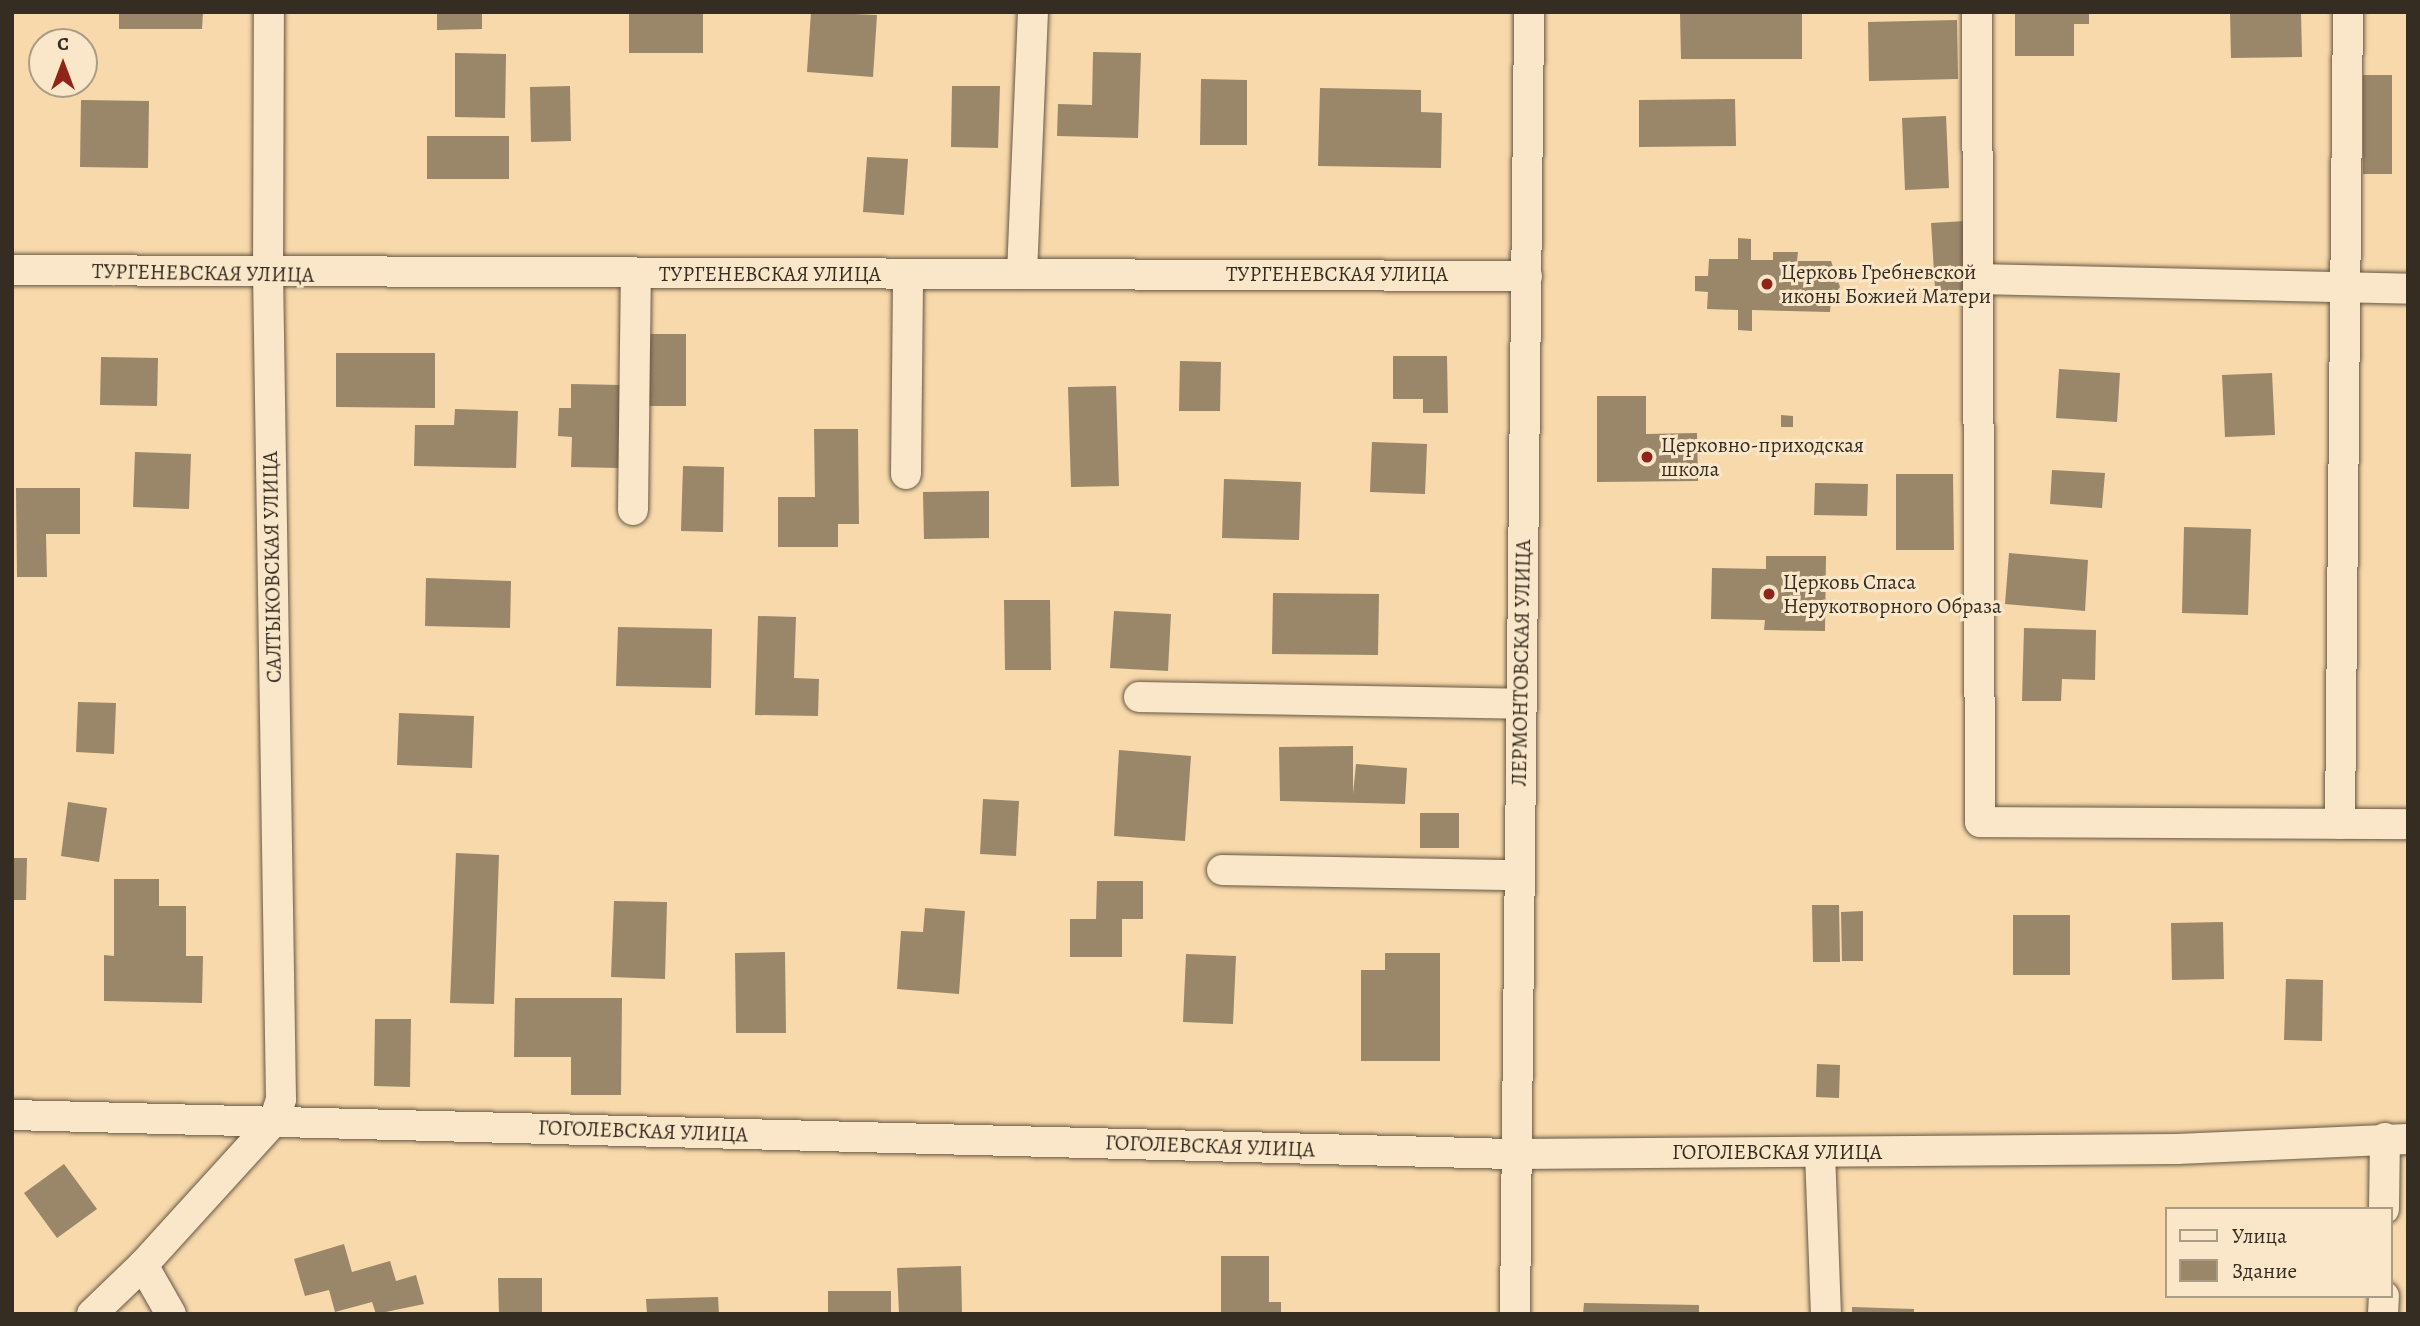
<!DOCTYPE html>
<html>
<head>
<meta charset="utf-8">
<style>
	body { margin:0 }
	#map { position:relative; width:2420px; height:1326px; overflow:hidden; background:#f7d9ab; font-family:Alegreya,serif }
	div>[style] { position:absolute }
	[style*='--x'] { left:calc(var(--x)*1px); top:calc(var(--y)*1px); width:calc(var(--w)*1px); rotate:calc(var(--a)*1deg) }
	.building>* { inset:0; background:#9a8669 }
	.roads { filter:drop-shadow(0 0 2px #665744) drop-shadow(0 0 2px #665744) }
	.minor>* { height:30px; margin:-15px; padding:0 15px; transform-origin:15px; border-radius:15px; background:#fae6c8 }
	.dots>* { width:19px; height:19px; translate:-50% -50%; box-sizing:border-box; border:4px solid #fae6c8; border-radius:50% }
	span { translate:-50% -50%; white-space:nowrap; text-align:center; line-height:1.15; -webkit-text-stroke:6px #fae6c8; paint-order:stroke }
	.poi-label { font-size:21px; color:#352c22 }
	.left { translate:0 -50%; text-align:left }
	.street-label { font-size:21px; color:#352c22 }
	.frame { position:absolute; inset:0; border:14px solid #352c22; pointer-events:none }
	.legend { position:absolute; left:2165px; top:1207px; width:228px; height:91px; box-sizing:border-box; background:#fae6c8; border:2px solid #ab9c86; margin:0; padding:9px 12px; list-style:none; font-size:21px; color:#352c22 }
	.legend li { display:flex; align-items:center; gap:14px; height:35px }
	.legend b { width:35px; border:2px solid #ab9c86 }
	.north { position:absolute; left:28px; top:28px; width:70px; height:70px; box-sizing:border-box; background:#fae6c8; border:2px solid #ab9c86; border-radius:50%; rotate:0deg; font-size:19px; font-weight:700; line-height:28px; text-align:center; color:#352c22 }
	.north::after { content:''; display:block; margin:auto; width:24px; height:32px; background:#8f2418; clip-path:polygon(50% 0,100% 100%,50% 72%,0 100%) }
</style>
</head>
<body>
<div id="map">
	<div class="building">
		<i style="clip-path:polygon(119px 12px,203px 12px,202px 29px,119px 29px)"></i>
		<i style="clip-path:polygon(437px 12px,482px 12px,482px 29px,437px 30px)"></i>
		<i style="clip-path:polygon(629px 12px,703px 12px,703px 53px,629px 53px)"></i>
		<i style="clip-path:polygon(811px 12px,877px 15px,873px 77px,807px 72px)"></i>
		<i style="clip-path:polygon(1680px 12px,1802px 12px,1802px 59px,1681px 59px)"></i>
		<i style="clip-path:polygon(2015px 12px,2089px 12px,2089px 24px,2074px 24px,2074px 56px,2015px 56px)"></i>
		<i style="clip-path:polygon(2230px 12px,2301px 12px,2302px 57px,2231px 58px)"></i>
		<i style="clip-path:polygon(1957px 20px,1958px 79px,1869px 81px,1868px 22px)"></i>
		<i style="clip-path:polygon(1093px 52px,1141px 53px,1138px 138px,1057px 136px,1058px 104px,1092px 105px)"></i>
		<i style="clip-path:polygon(455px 53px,506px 54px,505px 118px,455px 117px)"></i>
		<i style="clip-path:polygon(2363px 75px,2392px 75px,2392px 174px,2363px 174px)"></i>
		<i style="clip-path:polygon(1201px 79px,1247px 80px,1247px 145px,1200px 145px)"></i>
		<i style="clip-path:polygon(570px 86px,571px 141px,531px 142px,530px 87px)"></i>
		<i style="clip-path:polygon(952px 86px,1000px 86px,998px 148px,951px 147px)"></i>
		<i style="clip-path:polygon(1320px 88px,1421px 90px,1421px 112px,1442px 113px,1441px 168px,1318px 166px)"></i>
		<i style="clip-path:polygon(1735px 99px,1736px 146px,1639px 147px,1639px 100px)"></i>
		<i style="clip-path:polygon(81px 100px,149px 101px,148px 168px,80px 167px)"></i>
		<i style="clip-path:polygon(1946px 116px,1949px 188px,1905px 190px,1902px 118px)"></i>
		<i style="clip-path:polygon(427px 136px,509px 136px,509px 179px,427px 179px)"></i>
		<i style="clip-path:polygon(867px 157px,908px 159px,904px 215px,863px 212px)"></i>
		<i style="clip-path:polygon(1965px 221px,1970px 302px,1936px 304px,1931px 223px)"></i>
		<i style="clip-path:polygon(1738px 238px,1751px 239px,1751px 260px,1773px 260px,1773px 252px,1798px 252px,1797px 261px,1831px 261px,1840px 287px,1831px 299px,1830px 312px,1752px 310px,1752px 331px,1738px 330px,1738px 310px,1707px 309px,1708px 292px,1695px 291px,1695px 276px,1708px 276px,1709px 259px,1738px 259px)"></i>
		<i style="clip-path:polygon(644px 334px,686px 334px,686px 406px,644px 406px)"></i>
		<i style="clip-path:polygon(336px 353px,435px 353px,435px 408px,336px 407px)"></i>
		<i style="clip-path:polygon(1393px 356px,1447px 356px,1448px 413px,1423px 413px,1423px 399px,1393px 399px)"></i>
		<i style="clip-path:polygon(101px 357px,158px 358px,157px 406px,100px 405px)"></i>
		<i style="clip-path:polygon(1180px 361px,1221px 362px,1220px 411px,1179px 411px)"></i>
		<i style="clip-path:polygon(2059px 369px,2120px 373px,2117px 422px,2056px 418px)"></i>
		<i style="clip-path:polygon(2272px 373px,2275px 435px,2225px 437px,2222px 375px)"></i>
		<i style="clip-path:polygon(571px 384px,620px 385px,619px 468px,571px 467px,572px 437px,558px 436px,559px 408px,571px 408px)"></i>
		<i style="clip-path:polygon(1116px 386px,1119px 486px,1071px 487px,1068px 387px)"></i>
		<i style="clip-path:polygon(1597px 396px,1646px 396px,1646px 434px,1697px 433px,1698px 481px,1597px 482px)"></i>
		<i style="clip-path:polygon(455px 409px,518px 411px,516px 468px,414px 466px,415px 425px,454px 425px)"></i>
		<i style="clip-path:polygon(1781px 415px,1793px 416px,1793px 427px,1781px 427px)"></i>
		<i style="clip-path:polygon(814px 429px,858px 429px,859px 524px,838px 524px,838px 547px,778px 547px,778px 497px,815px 497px)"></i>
		<i style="clip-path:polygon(1372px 442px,1427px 444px,1425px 494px,1370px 492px)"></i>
		<i style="clip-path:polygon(135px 452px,191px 454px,189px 509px,133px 507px)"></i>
		<i style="clip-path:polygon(683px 466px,724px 467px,723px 532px,681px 531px)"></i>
		<i style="clip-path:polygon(2052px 470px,2105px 473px,2102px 508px,2050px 504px)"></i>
		<i style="clip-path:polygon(1896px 474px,1953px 474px,1954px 550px,1896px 550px)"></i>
		<i style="clip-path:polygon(1224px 479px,1301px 482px,1299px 540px,1222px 538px)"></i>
		<i style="clip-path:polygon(1815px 483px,1868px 484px,1867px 516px,1814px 515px)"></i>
		<i style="clip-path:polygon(16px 488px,80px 488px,80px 534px,46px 534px,47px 577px,17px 577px)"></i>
		<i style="clip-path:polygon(989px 491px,989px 538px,924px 539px,923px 492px)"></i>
		<i style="clip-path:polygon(2184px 527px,2251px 529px,2248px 615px,2182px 613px)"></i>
		<i style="clip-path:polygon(2009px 553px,2088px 560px,2085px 611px,2005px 604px)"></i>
		<i style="clip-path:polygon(1766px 556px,1826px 556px,1825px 631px,1764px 630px,1765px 620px,1711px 619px,1712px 568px,1766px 569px)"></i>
		<i style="clip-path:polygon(426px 578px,511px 581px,510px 628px,425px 626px)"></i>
		<i style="clip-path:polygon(1273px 593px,1379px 594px,1378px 655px,1272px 654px)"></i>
		<i style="clip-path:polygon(1004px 600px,1050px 600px,1051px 670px,1005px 670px)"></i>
		<i style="clip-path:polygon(1114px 611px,1171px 614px,1168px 671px,1110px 668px)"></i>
		<i style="clip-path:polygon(758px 616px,796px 617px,794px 678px,819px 679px,818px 716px,755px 715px)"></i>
		<i style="clip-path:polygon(618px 627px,712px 629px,711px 688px,616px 686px)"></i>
		<i style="clip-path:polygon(2024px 628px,2096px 630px,2095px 680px,2062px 679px,2061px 701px,2022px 701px)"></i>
		<i style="clip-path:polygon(78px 702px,116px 703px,114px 754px,76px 752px)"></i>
		<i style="clip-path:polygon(399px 713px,474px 716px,472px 768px,397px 765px)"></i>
		<i style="clip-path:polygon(1353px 746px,1353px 794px,1356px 764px,1407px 768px,1405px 804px,1280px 801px,1279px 747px)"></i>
		<i style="clip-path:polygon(1119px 750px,1191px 756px,1185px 841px,1114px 836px)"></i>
		<i style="clip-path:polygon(983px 799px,1019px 801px,1016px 856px,980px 854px)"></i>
		<i style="clip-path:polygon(68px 802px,107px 808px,99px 862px,61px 856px)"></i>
		<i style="clip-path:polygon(1420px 813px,1459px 813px,1459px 848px,1420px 848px)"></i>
		<i style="clip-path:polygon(456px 853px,499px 855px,494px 1004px,450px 1003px)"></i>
		<i style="clip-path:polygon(12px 858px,27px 858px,26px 900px,12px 900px)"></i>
		<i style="clip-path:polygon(114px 879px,159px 879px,159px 906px,186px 906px,186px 956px,203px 956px,202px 1003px,104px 1001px,104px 955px,114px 956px)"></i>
		<i style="clip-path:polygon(1097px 881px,1143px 881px,1143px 919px,1122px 919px,1122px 957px,1070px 957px,1070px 919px,1096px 919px)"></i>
		<i style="clip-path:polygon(614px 901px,667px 902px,665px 979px,611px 977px)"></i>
		<i style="clip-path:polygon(1812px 905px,1839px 905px,1840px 962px,1813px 962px)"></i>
		<i style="clip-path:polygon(925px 908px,965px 911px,959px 994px,897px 989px,901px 931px,923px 932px)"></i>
		<i style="clip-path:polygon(1863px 911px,1863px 961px,1842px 961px,1841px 912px)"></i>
		<i style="clip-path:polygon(2013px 915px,2070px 915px,2070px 975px,2013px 975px)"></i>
		<i style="clip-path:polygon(2223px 922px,2224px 979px,2172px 980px,2171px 923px)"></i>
		<i style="clip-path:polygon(785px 952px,786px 1033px,736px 1033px,735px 953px)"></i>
		<i style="clip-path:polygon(1385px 953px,1440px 953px,1440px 1061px,1361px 1061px,1361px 970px,1385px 970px)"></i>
		<i style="clip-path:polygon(1186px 954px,1236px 956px,1233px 1024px,1183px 1022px)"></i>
		<i style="clip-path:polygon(2286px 979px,2323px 980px,2322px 1041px,2284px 1040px)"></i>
		<i style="clip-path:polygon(515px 998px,622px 998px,621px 1095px,571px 1095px,571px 1057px,514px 1057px)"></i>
		<i style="clip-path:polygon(375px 1019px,411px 1019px,410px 1087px,374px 1086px)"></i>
		<i style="clip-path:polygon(1817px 1064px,1840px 1065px,1839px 1098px,1816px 1097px)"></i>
		<i style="clip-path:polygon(64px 1164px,97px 1209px,57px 1238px,24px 1193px)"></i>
		<i style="clip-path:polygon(344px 1244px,352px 1272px,390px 1261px,396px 1281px,416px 1275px,424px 1304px,376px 1314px,372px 1302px,335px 1312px,329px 1290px,305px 1296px,294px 1259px)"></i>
		<i style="clip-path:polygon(1221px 1256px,1269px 1256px,1269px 1302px,1281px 1302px,1281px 1314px,1221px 1314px)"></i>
		<i style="clip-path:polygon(961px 1266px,962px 1314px,899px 1314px,897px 1268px)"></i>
		<i style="clip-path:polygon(498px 1278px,542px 1278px,542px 1314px,499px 1314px)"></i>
		<i style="clip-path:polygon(828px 1291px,891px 1291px,891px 1314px,828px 1314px)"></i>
		<i style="clip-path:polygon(718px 1297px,719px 1314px,647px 1314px,646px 1299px)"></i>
		<i style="clip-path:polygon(1584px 1303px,1699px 1305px,1699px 1314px,1583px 1314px)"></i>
		<i style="clip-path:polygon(1852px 1307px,1914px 1309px,1914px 1314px,1852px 1314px)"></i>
	</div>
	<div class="roads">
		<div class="minor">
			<i style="--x:1977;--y:12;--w:810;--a:89.79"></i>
			<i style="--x:1980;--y:822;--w:428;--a:0.3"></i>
			<i style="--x:12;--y:270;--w:1515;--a:0.23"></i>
			<i style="--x:1022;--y:274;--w:262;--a:-87.6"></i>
			<i style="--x:1980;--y:279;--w:428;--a:1.3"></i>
			<i style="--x:906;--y:474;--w:200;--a:-89.4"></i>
			<i style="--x:633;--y:510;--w:236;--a:-89.3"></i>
			<i style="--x:1139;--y:697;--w:382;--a:1"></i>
			<i style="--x:2340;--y:824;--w:812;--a:-89.44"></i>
			<i style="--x:1222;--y:870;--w:295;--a:1"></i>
			<i style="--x:12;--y:1115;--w:1504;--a:1.49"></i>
			<i style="--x:1515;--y:1154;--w:662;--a:-0.43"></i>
			<i style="--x:2177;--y:1149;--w:231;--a:-2.5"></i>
			<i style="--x:1820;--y:1152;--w:162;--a:87.9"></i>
			<i style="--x:2384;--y:1209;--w:71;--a:-89.2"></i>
			<i style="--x:143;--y:1265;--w:56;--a:60.3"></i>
			<i style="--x:92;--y:1314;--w:71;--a:-43.9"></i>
			<i style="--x:143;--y:1265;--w:195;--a:-47.7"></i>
			<i style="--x:274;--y:1121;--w:23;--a:-72"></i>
			<i style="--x:281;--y:1099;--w:825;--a:-90.9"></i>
			<i style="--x:268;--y:274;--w:262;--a:-89.8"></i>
			<i style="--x:1515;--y:1314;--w:1302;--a:-89.38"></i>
			<i style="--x:2383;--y:1314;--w:18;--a:-87"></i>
		</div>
	</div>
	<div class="dots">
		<i style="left:1767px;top:284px;background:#8f2418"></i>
		<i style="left:1647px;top:457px;background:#8f2418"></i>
		<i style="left:1769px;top:594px;background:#8f2418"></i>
	</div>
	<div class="poi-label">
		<span class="left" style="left:1781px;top:284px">Церковь Гребневской<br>иконы Божией Матери</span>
		<span class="left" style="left:1661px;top:457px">Церковно-приходская<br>школа</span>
		<span class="left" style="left:1783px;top:594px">Церковь Спаса<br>Нерукотворного Образа</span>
	</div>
	<div class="street-label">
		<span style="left:203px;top:273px;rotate:1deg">ТУРГЕНЕВСКАЯ УЛИЦА</span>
		<span style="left:770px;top:274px">ТУРГЕНЕВСКАЯ УЛИЦА</span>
		<span style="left:1337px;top:274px">ТУРГЕНЕВСКАЯ УЛИЦА</span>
		<span style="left:272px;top:567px;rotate:-91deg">САЛТЫКОВСКАЯ УЛИЦА</span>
		<span style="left:1521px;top:663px;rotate:-89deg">ЛЕРМОНТОВСКАЯ УЛИЦА</span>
		<span style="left:643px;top:1131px;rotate:2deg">ГОГОЛЕВСКАЯ УЛИЦА</span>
		<span style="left:1210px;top:1146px;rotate:2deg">ГОГОЛЕВСКАЯ УЛИЦА</span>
		<span style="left:1777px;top:1152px">ГОГОЛЕВСКАЯ УЛИЦА</span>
	</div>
	<div class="frame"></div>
	<ul class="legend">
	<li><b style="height:9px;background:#fae6c8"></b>Улица</li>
	<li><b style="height:19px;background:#9a8669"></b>Здание</li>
	</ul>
	<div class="north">С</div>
</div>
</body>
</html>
